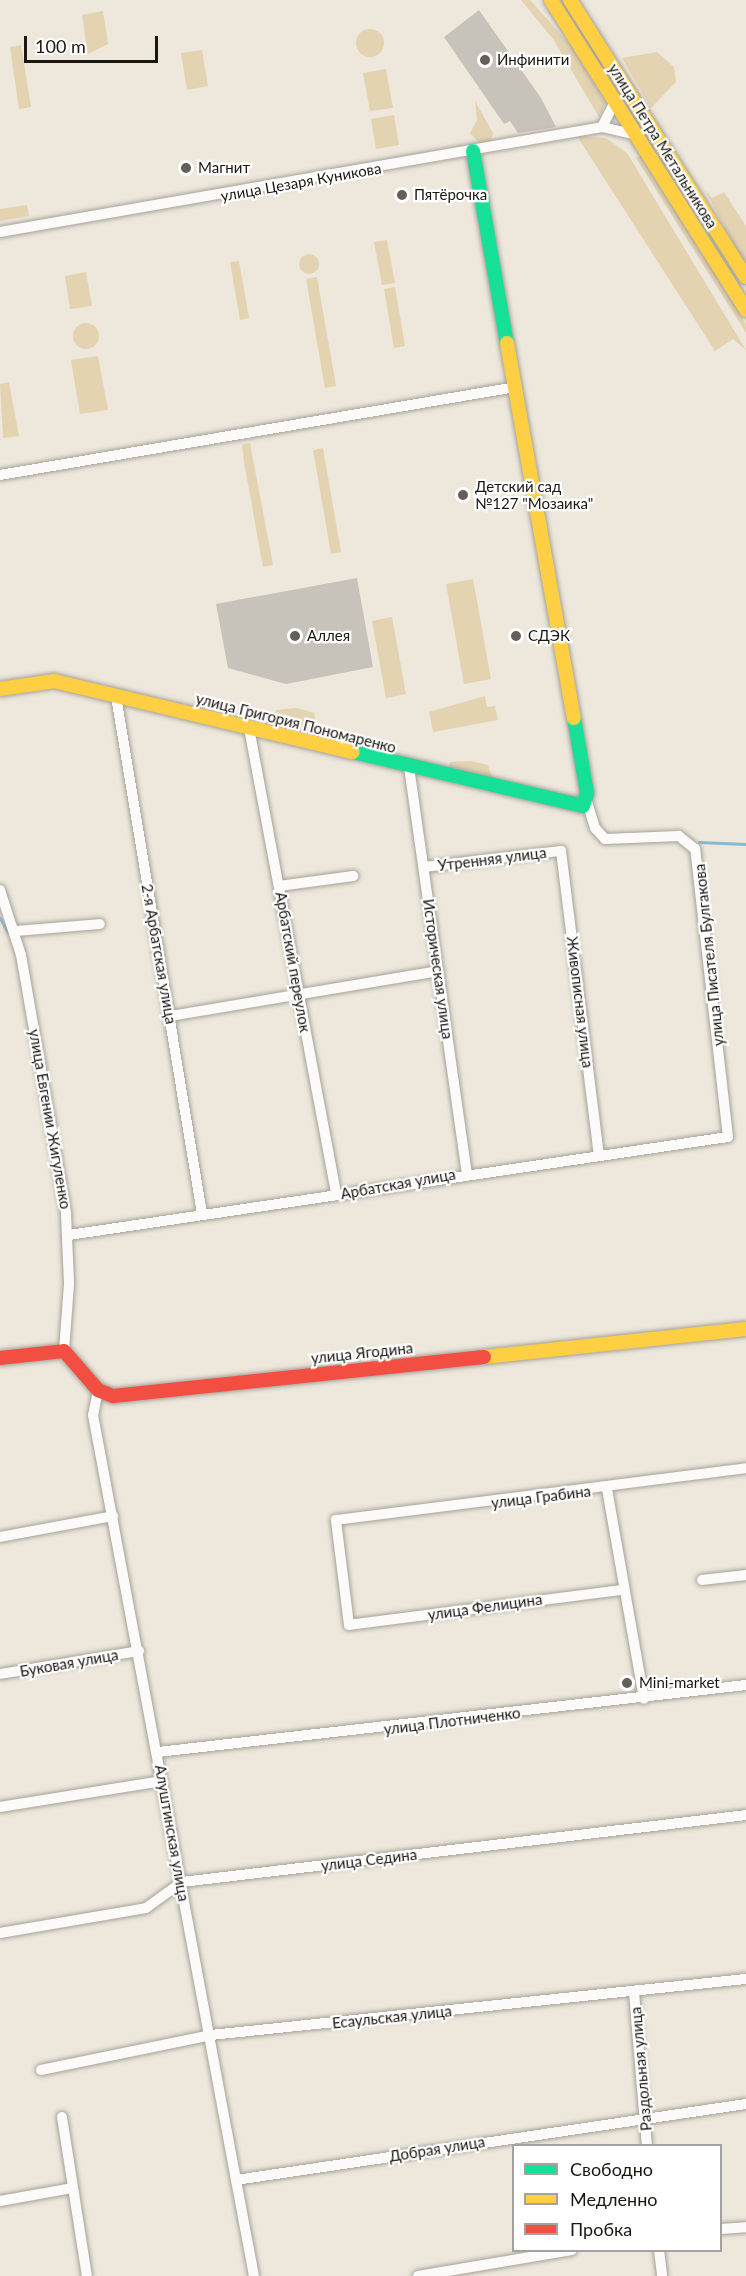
<!DOCTYPE html>
<html>
<head>
<meta charset="utf-8">
<style>
	body { margin:0 }
	#map { position:relative; width:746px; height:2276px; overflow:hidden; background:#ede7dc; font-family:Lato,sans-serif }
	div>[style] { position:absolute }
	[style*='--x'] { left:calc(var(--x)*1px); top:calc(var(--y)*1px); width:calc(var(--w)*1px); rotate:calc(var(--a)*1deg) }
	.green>* { inset:0; background:#e3d3b1 }
	.round { border-radius:50% }
	.stream>* { height:3px; margin:-1.5px; padding:0 1.5px; transform-origin:1.5px; border-radius:1.5px; background:#88bad2 }
	.building>* { inset:0; background:#c8c3ba }
	.roads { filter:drop-shadow(0 0 2px #a6a299) drop-shadow(0 0 2px #a6a299) }
	.street>* { height:10px; margin:-5px; padding:0 5px; transform-origin:5px; border-radius:5px; background:#fcfbfa }
	.fast>* { height:14px; margin:-7px; padding:0 7px; transform-origin:7px; border-radius:7px; background:#16e098 }
	.slow>* { height:14px; margin:-7px; padding:0 7px; transform-origin:7px; border-radius:7px; background:#ffcf43 }
	.jam>* { height:14px; margin:-7px; padding:0 7px; transform-origin:7px; border-radius:7px; background:#f24e42 }
	.dots>* { width:16px; height:16px; translate:-50% -50%; box-sizing:border-box; border:3px solid #fff; border-radius:50% }
	span { translate:-50% -50%; white-space:nowrap; text-align:center; line-height:1.15; -webkit-text-stroke:4.5px #fff; paint-order:stroke }
	.poi-label { font-size:15px; color:#1a1710 }
	.left { translate:0 -50%; text-align:left }
	.street-label { font-size:15px; color:#1a1710 }
	.legend { position:absolute; left:512px; top:2144px; width:210px; height:108px; box-sizing:border-box; background:#fff; border:2px solid #a3a29f; margin:0; padding:8px 10px; list-style:none; font-size:18px; color:#1a1710 }
	.legend li { display:flex; align-items:center; gap:12px; height:30px }
	.legend b { width:30px; border:2px solid #a3a29f }
	.scale { position:absolute; left:24px; top:36px; width:134px; height:27px; box-sizing:border-box; border:3px solid #1a1710; border-top:0; padding-left:8px; font-size:18px; line-height:21px; white-space:nowrap; color:#1a1710; -webkit-text-stroke:4px #fff; paint-order:stroke }
</style>
</head>
<body>
<div id="map">
	<div class="green">
		<i style="clip-path:polygon(521px 0,530px 0,572px 47px,605px 102px,599px 117px,553px 39px)"></i>
		<i style="clip-path:polygon(103px 11px,108px 44px,88px 54px,82px 15px)"></i>
		<i class="round" style="left:356px;top:29px;width:28px;height:28px"></i>
		<i style="clip-path:polygon(21px 45px,31px 107px,19px 109px,10px 47px)"></i>
		<i style="clip-path:polygon(202px 50px,208px 86px,187px 90px,181px 53px)"></i>
		<i style="clip-path:polygon(657px 52px,674px 67px,676px 82px,651px 108px,622px 58px)"></i>
		<i style="clip-path:polygon(386px 69px,393px 108px,370px 111px,363px 73px)"></i>
		<i style="clip-path:polygon(475px 101px,493px 133px,491px 141px,479px 143px,470px 133px,477px 120px)"></i>
		<i style="clip-path:polygon(394px 115px,399px 145px,376px 149px,371px 119px)"></i>
		<i style="clip-path:polygon(577px 136px,606px 138px,627px 153px,746px 350px,733px 339px,715px 351px)"></i>
		<i style="clip-path:polygon(641px 156px,746px 324px,746px 333px,636px 158px)"></i>
		<i style="clip-path:polygon(705px 190px,712px 198px,724px 192px,746px 226px,746px 268px)"></i>
		<i style="clip-path:polygon(27px 205px,29px 216px,0 221px,0 209px)"></i>
		<i style="clip-path:polygon(387px 240px,395px 283px,382px 285px,374px 242px)"></i>
		<i class="round" style="left:299px;top:254px;width:20px;height:20px"></i>
		<i style="clip-path:polygon(239px 261px,249px 318px,240px 320px,230px 262px)"></i>
		<i style="clip-path:polygon(86px 272px,92px 306px,70px 309px,65px 276px)"></i>
		<i style="clip-path:polygon(317px 277px,336px 386px,325px 388px,306px 279px)"></i>
		<i style="clip-path:polygon(395px 287px,405px 346px,394px 348px,384px 289px)"></i>
		<i class="round" style="left:73px;top:323px;width:26px;height:26px"></i>
		<i style="clip-path:polygon(98px 356px,108px 410px,80px 414px,71px 360px)"></i>
		<i style="clip-path:polygon(9px 382px,19px 436px,3px 438px,0 384px)"></i>
		<i style="clip-path:polygon(250px 443px,273px 565px,263px 567px,244px 462px,242px 445px)"></i>
		<i style="clip-path:polygon(323px 448px,341px 552px,331px 554px,313px 450px)"></i>
		<i style="clip-path:polygon(473px 579px,491px 679px,464px 684px,446px 584px)"></i>
		<i style="clip-path:polygon(392px 617px,406px 694px,386px 698px,372px 621px)"></i>
		<i style="clip-path:polygon(485px 696px,487px 707px,495px 706px,498px 720px,433px 732px,429px 712px)"></i>
		<i style="clip-path:polygon(297px 708px,314px 713px,318px 730px,274px 717px,276px 710px)"></i>
		<i style="clip-path:polygon(471px 761px,488px 765px,493px 780px,449px 768px,450px 762px)"></i>
	</div>
	<div class="stream">
		<i style="--x:699;--y:842;--w:47;--a:2.4"></i>
		<i style="--x:0;--y:918;--w:17;--a:62"></i>
	</div>
	<div class="building">
		<i style="clip-path:polygon(479px 10px,541px 98px,556px 127px,518px 133px,510px 121px,504px 124px,444px 37px)"></i>
		<i style="clip-path:polygon(357px 578px,373px 667px,286px 684px,228px 668px,216px 604px)"></i>
	</div>
	<div class="roads">
		<div class="street">
			<i style="--x:602;--y:127;--w:28;--a:-63"></i>
			<i style="--x:0;--y:232;--w:611;--a:-9.89"></i>
			<i style="--x:602;--y:127;--w:35;--a:13"></i>
			<i style="--x:0;--y:475;--w:523;--a:-9.68"></i>
			<i style="--x:116;--y:696;--w:524;--a:80.56"></i>
			<i style="--x:249;--y:728;--w:475;--a:79.4"></i>
			<i style="--x:409;--y:767;--w:409;--a:81.9"></i>
			<i style="--x:424;--y:867;--w:138;--a:-6.7"></i>
			<i style="--x:561;--y:851;--w:305;--a:82.9"></i>
			<i style="--x:279;--y:886;--w:75;--a:-7.7"></i>
			<i style="--x:0;--y:890;--w:68;--a:72.1"></i>
			<i style="--x:21;--y:955;--w:263;--a:80.1"></i>
			<i style="--x:66;--y:1214;--w:70;--a:87.5"></i>
			<i style="--x:69;--y:1284;--w:67;--a:94.3"></i>
			<i style="--x:15;--y:931;--w:85;--a:-4.7"></i>
			<i style="--x:170;--y:1016;--w:272;--a:-9.5"></i>
			<i style="--x:69;--y:1235;--w:666;--a:-8.46"></i>
			<i style="--x:728;--y:1137;--w:290;--a:-96.5"></i>
			<i style="--x:695;--y:849;--w:21;--a:-141"></i>
			<i style="--x:679;--y:836;--w:74;--a:177.7"></i>
			<i style="--x:605;--y:839;--w:15;--a:-132"></i>
			<i style="--x:595;--y:828;--w:27;--a:-107"></i>
			<i style="--x:98;--y:1390;--w:25;--a:101"></i>
			<i style="--x:93;--y:1415;--w:876;--a:79.41"></i>
			<i style="--x:607;--y:1489;--w:213;--a:80"></i>
			<i style="--x:0;--y:1537;--w:115;--a:-10.5"></i>
			<i style="--x:702;--y:1580;--w:44;--a:-6.5"></i>
			<i style="--x:621;--y:1590;--w:274;--a:172.7"></i>
			<i style="--x:349;--y:1625;--w:106;--a:-97.1"></i>
			<i style="--x:336;--y:1520;--w:413;--a:-7.2"></i>
			<i style="--x:0;--y:1674;--w:141;--a:-9.4"></i>
			<i style="--x:158;--y:1752;--w:592;--a:-6.5"></i>
			<i style="--x:0;--y:1807;--w:164;--a:-9.1"></i>
			<i style="--x:0;--y:1933;--w:148;--a:-9.7"></i>
			<i style="--x:146;--y:1908;--w:44;--a:-35.8"></i>
			<i style="--x:182;--y:1882;--w:568;--a:-6.77"></i>
			<i style="--x:634;--y:1992;--w:155;--a:85.2"></i>
			<i style="--x:41;--y:2070;--w:174;--a:-11.6"></i>
			<i style="--x:211;--y:2035;--w:538;--a:-5.98"></i>
			<i style="--x:62;--y:2117;--w:161;--a:81.1"></i>
			<i style="--x:236;--y:2180;--w:516;--a:-8.48"></i>
			<i style="--x:0;--y:2201;--w:73;--a:-10.2"></i>
			<i style="--x:720;--y:2229;--w:26;--a:-4"></i>
			<i style="--x:659;--y:2250;--w:26;--a:83"></i>
			<i style="--x:418;--y:2276;--w:156;--a:-9.6"></i>
		</div>
		<div class="fast">
			<i style="--x:473;--y:151;--w:195;--a:80"></i>
			<i style="--x:353;--y:752;--w:236;--a:13.2"></i>
			<i style="--x:583;--y:806;--w:14;--a:-73"></i>
			<i style="--x:587;--y:793;--w:76;--a:-99.8"></i>
		</div>
		<div class="slow">
			<i style="--x:551;--y:0;--w:366;--a:57.8"></i>
			<i style="--x:570;--y:0;--w:328;--a:57.6"></i>
			<i style="--x:507;--y:343;--w:381;--a:79.9"></i>
			<i style="--x:0;--y:689;--w:55;--a:-8.4"></i>
			<i style="--x:54;--y:681;--w:307;--a:13.4"></i>
			<i style="--x:484;--y:1357;--w:263;--a:-6.1"></i>
		</div>
		<div class="jam">
			<i style="--x:0;--y:1358;--w:64;--a:-6.2"></i>
			<i style="--x:64;--y:1351;--w:52;--a:48.9"></i>
			<i style="--x:98;--y:1390;--w:16;--a:22"></i>
			<i style="--x:113;--y:1396;--w:373;--a:-6"></i>
		</div>
	</div>
	<div class="dots">
		<i style="left:485px;top:60px;background:#646057"></i>
		<i style="left:186px;top:168px;background:#646057"></i>
		<i style="left:402px;top:195px;background:#646057"></i>
		<i style="left:463px;top:495px;background:#646057"></i>
		<i style="left:295px;top:636px;background:#646057"></i>
		<i style="left:516px;top:636px;background:#646057"></i>
		<i style="left:627px;top:1683px;background:#646057"></i>
	</div>
	<div class="poi-label">
		<span class="left" style="left:497px;top:60px">Инфинити</span>
		<span class="left" style="left:198px;top:168px">Магнит</span>
		<span class="left" style="left:414px;top:195px">Пятёрочка</span>
		<span class="left" style="left:475px;top:495px">Детский сад<br>№127 "Мозаика"</span>
		<span class="left" style="left:307px;top:636px">Аллея</span>
		<span class="left" style="left:528px;top:636px">СДЭК</span>
		<span class="left" style="left:639px;top:1683px">Mini-market</span>
	</div>
	<div class="street-label">
		<span style="left:663px;top:146px;rotate:58deg">улица Петра Метальникова</span>
		<span style="left:301px;top:182px;rotate:-10deg">улица Цезаря Куникова</span>
		<span style="left:296px;top:723px;rotate:14deg">улица Григория Пономаренко</span>
		<span style="left:492px;top:859px;rotate:-7deg">Утренняя улица</span>
		<span style="left:159px;top:954px;rotate:80deg">2-я Арбатская улица</span>
		<span style="left:709px;top:955px;rotate:-96deg">улица Писателя Булгакова</span>
		<span style="left:293px;top:962px;rotate:80deg">Арбатский переулок</span>
		<span style="left:438px;top:969px;rotate:82deg">Историческая улица</span>
		<span style="left:580px;top:1002px;rotate:83deg">Живописная улица</span>
		<span style="left:50px;top:1119px;rotate:80deg">улица Евгении Жигуленко</span>
		<span style="left:398px;top:1184px;rotate:-10deg">Арбатская улица</span>
		<span style="left:362px;top:1353px;rotate:-6deg">улица Ягодина</span>
		<span style="left:541px;top:1497px;rotate:-7deg">улица Грабина</span>
		<span style="left:485px;top:1607px;rotate:-8deg">улица Фелицина</span>
		<span style="left:69px;top:1663px;rotate:-10deg">Буковая улица</span>
		<span style="left:452px;top:1721px;rotate:-7deg">улица Плотниченко</span>
		<span style="left:172px;top:1833px;rotate:80deg">Алуштинская улица</span>
		<span style="left:369px;top:1860px;rotate:-7deg">улица Седина</span>
		<span style="left:392px;top:2017px;rotate:-6deg">Есаульская улица</span>
		<span style="left:641px;top:2069px;rotate:-95deg">Раздольная улица</span>
		<span style="left:437px;top:2149px;rotate:-9deg">Добрая улица</span>
	</div>
	<ul class="legend">
	<li><b style="height:8px;background:#16e098"></b>Свободно</li>
	<li><b style="height:8px;background:#ffcf43"></b>Медленно</li>
	<li><b style="height:8px;background:#f24e42"></b>Пробка</li>
	</ul>
	<div class="scale">100 m</div>
</div>
</body>
</html>
